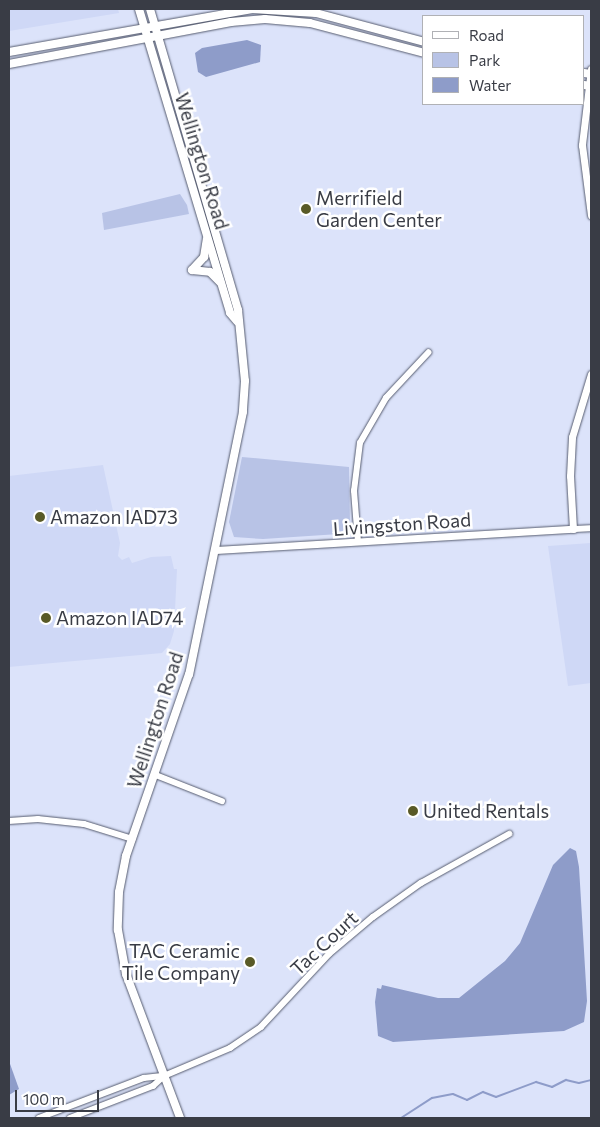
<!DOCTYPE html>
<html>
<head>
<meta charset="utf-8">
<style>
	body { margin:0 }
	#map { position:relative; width:600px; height:1127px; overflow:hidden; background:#dce3fa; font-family:Commissioner,sans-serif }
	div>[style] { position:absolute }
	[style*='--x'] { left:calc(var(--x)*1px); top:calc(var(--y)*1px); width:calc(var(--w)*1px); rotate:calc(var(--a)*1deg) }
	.built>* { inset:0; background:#cfd8f6 }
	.green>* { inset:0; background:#b8c3e6 }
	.water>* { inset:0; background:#8e9cc9 }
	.stream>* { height:2px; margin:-1px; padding:0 1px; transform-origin:1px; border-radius:1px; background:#8e9cc9 }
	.roads { filter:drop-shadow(0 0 1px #565c6f) drop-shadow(0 0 1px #565c6f) }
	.minor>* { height:5.5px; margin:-2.75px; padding:0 2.75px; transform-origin:2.75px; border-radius:2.75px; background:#fff }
	.tertiary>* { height:7px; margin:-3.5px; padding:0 3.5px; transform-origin:3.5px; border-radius:3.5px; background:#fff }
	.secondary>* { height:8px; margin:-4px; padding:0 4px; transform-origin:4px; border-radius:4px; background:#fff }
	.dots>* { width:14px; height:14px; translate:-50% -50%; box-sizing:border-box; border:2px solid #fff; border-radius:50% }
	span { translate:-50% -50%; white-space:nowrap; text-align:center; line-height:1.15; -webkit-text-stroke:5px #fff; paint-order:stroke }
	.street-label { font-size:19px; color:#393c45 }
	.poi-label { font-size:19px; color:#393c45 }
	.left { translate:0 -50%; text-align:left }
	.right { translate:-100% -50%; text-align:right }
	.frame { position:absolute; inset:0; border:10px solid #393c45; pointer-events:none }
	.legend { position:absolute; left:422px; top:15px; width:162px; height:90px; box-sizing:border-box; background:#fff; border:1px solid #b0b1b5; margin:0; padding:6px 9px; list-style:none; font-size:15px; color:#393c45 }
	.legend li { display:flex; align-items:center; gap:10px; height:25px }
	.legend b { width:25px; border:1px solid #b0b1b5 }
	.scale { position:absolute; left:15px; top:1090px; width:84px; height:22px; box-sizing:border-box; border:2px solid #393c45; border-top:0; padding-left:6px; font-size:15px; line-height:18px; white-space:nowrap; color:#393c45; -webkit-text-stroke:4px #fff; paint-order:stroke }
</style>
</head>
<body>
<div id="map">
	<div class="built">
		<i style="clip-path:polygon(9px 9px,118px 9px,119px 13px,9px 31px)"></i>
		<i style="clip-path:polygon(103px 465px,120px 543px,118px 556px,122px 560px,129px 557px,132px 563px,151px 557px,171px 556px,174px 569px,177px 569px,174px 631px,170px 644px,162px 653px,9px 667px,9px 476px)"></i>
		<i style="clip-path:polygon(591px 543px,591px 683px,568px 686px,548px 546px)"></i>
	</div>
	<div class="green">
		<i style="clip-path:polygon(180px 194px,187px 205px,189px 214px,104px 230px,102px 213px)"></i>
		<i style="clip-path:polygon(242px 457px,349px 467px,350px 525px,339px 534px,263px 539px,234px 537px,229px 522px)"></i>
	</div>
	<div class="water">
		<i style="clip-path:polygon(247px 40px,261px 45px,260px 62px,206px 77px,198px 72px,195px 53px,202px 48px)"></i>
		<i style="clip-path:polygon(570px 848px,576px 851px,579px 867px,587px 1001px,584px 1022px,564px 1031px,393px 1042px,378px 1036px,375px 1002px,377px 988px,381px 989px,382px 985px,438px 998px,459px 998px,505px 961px,520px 943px,553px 865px)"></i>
		<i style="clip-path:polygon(9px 1061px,19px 1089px,9px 1095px)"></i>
	</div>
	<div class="stream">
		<i style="--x:357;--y:1118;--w:14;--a:0"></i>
		<i style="--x:401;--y:1118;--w:37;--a:-33"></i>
		<i style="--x:432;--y:1098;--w:21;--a:-11"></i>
		<i style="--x:453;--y:1094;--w:15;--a:23"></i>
		<i style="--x:467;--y:1100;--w:18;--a:-27"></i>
		<i style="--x:483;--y:1092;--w:14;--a:21"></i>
		<i style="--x:496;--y:1097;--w:43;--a:-20.6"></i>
		<i style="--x:536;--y:1082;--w:17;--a:17"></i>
		<i style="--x:552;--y:1087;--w:16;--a:-27"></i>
		<i style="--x:566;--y:1080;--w:13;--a:13"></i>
		<i style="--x:579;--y:1083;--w:12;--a:-14"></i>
	</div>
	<div class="roads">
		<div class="minor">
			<i style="--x:573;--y:529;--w:18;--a:-3"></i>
			<i style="--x:358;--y:542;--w:51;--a:-94.5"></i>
			<i style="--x:354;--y:491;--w:48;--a:-82.9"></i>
			<i style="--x:360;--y:443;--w:52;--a:-60"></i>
			<i style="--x:386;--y:398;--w:62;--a:-47"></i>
			<i style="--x:156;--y:775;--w:71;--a:21.5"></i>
			<i style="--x:9;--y:821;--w:29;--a:-4"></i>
			<i style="--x:38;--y:819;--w:46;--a:6.2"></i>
			<i style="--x:84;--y:824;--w:51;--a:17"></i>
			<i style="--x:39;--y:1118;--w:112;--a:-20.9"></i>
			<i style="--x:144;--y:1078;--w:20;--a:-6"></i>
			<i style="--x:164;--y:1076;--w:72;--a:-23"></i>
			<i style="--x:230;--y:1048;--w:37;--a:-34"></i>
			<i style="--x:261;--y:1027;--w:100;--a:-47"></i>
			<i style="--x:329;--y:954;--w:57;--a:-40.1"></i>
			<i style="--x:373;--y:917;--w:59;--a:-35.3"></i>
			<i style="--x:421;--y:883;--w:101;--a:-29.1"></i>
			<i style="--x:70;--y:1118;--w:89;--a:-21.1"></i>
			<i style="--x:153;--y:1086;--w:15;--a:-42"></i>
		</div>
		<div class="tertiary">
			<i style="--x:591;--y:69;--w:77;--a:96.8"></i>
			<i style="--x:582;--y:145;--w:71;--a:82.7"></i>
			<i style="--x:215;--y:550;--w:359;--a:-3.4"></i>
			<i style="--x:573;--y:529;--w:53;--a:-93.2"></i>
			<i style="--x:570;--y:476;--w:39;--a:-87"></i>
			<i style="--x:572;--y:437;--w:66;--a:-73.2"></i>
		</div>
		<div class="secondary">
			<i style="--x:139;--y:9;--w:317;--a:73.3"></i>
			<i style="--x:230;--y:313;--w:11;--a:49"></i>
			<i style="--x:150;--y:9;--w:314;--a:73.7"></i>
			<i style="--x:238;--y:310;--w:71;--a:84.4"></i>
			<i style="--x:245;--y:381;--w:31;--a:94"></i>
			<i style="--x:243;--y:412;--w:268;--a:101.6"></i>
			<i style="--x:189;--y:674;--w:193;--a:109.1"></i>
			<i style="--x:126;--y:856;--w:37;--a:101"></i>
			<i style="--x:119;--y:892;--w:38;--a:92"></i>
			<i style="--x:118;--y:930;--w:45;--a:79.7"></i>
			<i style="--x:126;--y:974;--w:154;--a:69.4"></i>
			<i style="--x:9;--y:52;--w:247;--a:-10"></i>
			<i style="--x:252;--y:9;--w:64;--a:3.6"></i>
			<i style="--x:316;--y:13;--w:112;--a:15"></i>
			<i style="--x:9;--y:64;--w:226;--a:-10.7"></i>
			<i style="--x:231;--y:22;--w:34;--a:-5"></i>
			<i style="--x:265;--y:19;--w:45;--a:5.1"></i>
			<i style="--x:310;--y:23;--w:118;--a:14.7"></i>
			<i style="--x:584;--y:73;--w:7;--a:8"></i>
			<i style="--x:584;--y:85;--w:7;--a:8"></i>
			<i style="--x:192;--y:270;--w:18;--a:-47"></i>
			<i style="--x:204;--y:257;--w:18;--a:-81"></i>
			<i style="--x:192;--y:270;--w:18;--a:6"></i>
			<i style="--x:210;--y:272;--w:14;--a:45"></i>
		</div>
	</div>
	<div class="dots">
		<i style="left:306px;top:209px;background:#595a27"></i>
		<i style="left:40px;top:517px;background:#595a27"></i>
		<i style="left:46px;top:618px;background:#595a27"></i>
		<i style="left:413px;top:811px;background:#595a27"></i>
		<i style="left:250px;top:962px;background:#595a27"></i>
	</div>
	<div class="street-label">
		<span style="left:202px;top:161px;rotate:73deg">Wellington Road</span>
		<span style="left:402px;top:524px;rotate:-4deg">Livingston Road</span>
		<span style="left:155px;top:720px;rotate:-72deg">Wellington Road</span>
		<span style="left:324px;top:943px;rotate:-43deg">Tac Court</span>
	</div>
	<div class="poi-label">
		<span class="left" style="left:316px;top:209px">Merrifield<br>Garden Center</span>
		<span class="left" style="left:50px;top:517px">Amazon IAD73</span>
		<span class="left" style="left:56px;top:618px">Amazon IAD74</span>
		<span class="left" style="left:423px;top:811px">United Rentals</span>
		<span class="right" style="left:240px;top:962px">TAC Ceramic<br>Tile Company</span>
	</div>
	<div class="frame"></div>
	<ul class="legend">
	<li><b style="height:6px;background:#fff"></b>Road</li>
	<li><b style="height:14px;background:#b8c3e6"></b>Park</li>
	<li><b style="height:14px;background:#8e9cc9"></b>Water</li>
	</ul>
	<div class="scale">100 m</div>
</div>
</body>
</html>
